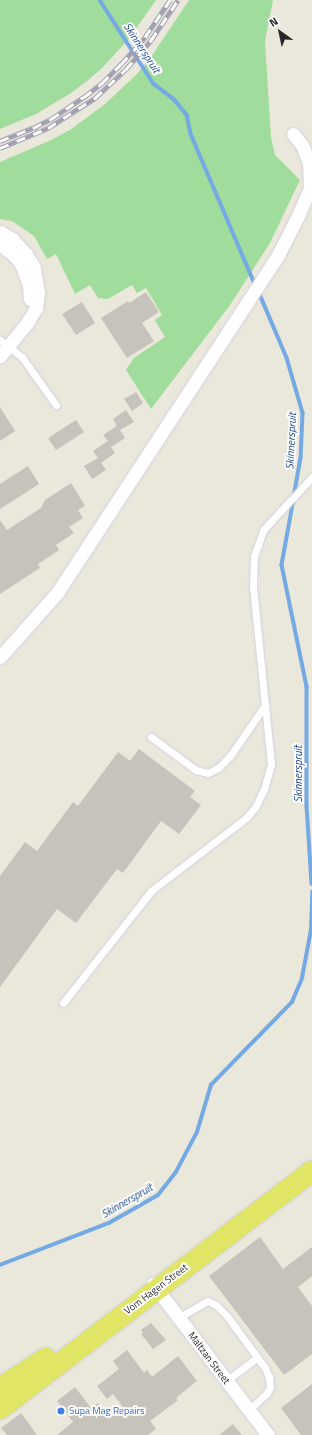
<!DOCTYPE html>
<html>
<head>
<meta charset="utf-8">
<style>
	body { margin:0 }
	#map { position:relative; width:312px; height:1435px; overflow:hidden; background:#eae7db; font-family:"Titillium Web",sans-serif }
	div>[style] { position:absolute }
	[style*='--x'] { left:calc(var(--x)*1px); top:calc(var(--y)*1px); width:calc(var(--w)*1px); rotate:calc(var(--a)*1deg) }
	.green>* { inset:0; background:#a0dc9b }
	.stream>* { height:3.5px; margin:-1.75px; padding:0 1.75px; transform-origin:1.75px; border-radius:1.75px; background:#75a9e4 }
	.building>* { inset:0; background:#c5c3bb }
	.roads { filter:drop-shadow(0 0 1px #d2d0e0) drop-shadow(0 0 1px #d2d0e0) }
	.lane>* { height:7px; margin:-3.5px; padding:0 3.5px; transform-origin:3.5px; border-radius:3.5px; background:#fff }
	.street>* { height:13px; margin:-6.5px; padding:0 6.5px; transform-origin:6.5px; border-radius:6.5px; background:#fff }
	.primary>* { height:21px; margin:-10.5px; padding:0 10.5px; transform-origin:10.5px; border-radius:10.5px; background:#e1e565 }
	.rail>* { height:4.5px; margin-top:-2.25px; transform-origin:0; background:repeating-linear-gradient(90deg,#fff 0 9px,#a19eb1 0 18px); box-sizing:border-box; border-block:1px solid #a19eb1 }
	.dots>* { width:11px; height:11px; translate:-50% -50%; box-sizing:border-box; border:2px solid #fff; border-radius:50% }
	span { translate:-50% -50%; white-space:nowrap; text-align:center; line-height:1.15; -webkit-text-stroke:3.5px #fff; paint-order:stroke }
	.street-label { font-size:10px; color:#282828 }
	.shop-label { font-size:10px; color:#366cbe }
	.left { translate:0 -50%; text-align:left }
	.water-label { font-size:11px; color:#17458d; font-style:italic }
	.north { position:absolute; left:260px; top:12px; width:40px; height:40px; -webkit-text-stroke:3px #fff; paint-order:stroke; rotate:327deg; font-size:11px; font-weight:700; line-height:16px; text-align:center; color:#282828 }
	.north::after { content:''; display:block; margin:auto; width:14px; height:18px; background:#282828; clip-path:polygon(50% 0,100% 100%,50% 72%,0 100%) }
</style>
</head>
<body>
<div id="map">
	<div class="green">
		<i style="clip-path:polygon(0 0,156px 0,128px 40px,102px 68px,87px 81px,71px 93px,36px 114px,0 129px)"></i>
		<i style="clip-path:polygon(189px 0,273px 0,265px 41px,271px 137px,275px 155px,300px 180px,270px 243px,230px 305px,151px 409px,126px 370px,134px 358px,165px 337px,155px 320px,162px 315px,146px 288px,137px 293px,132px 285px,108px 299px,98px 298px,90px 285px,75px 294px,56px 254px,47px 259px,34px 236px,12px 221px,0 219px,0 162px,49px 141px,70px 130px,105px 104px,137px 74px,151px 57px)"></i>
	</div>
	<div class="stream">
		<i style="--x:100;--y:0;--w:100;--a:57.3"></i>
		<i style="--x:154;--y:84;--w:25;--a:37"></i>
		<i style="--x:174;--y:99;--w:21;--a:51"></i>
		<i style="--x:187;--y:115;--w:19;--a:78"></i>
		<i style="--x:191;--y:134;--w:163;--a:66.9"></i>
		<i style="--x:259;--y:292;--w:72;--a:67"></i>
		<i style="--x:287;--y:358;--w:57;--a:73.8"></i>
		<i style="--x:303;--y:413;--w:45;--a:92.5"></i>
		<i style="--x:301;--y:458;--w:36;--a:100"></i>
		<i style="--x:294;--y:499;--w:67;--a:100.3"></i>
		<i style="--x:282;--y:565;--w:125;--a:78.4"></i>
		<i style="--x:307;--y:687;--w:119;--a:90"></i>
		<i style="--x:307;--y:806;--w:78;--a:86.3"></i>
		<i style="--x:0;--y:1265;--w:117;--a:-21.1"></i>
		<i style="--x:109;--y:1223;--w:56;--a:-29.7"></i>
		<i style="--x:158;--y:1195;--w:29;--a:-52"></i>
		<i style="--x:176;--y:1172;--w:45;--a:-62.3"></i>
		<i style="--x:197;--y:1132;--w:49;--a:-73.4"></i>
		<i style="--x:211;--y:1085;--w:116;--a:-45.7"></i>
		<i style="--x:292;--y:1002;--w:26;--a:-67"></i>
		<i style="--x:302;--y:978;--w:49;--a:-79.4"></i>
		<i style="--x:311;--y:930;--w:38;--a:-88"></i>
	</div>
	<div class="building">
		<i style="clip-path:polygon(146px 292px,159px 312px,142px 323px,154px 341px,127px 358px,101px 318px,128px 301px,129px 303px)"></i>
		<i style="clip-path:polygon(82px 302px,95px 323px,76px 335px,62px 314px)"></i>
		<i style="clip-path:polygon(136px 392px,143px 403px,132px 411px,124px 399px)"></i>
		<i style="clip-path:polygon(0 407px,15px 431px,0 441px)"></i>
		<i style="clip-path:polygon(126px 410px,134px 422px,120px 430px,125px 438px,111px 447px,115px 453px,101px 463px,106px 470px,92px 479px,84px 466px,98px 458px,93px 451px,108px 441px,103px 435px,117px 426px,113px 419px)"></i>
		<i style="clip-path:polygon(76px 420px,84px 432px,56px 450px,48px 438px)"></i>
		<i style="clip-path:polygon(28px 466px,39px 484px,0 509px,0 484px)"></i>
		<i style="clip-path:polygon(71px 483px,85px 506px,78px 510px,83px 518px,69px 527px,74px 533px,56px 545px,59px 550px,38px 564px,40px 568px,0 594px,0 520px,7px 530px,41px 508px,45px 500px)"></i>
		<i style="clip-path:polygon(139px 749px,195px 791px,190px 797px,201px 805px,179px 834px,161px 821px,123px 873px,117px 869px,76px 923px,57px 909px,0 987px,0 876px,25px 842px,37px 851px,73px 802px,78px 806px,118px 752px,130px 761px)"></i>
		<i style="clip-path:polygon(260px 1237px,283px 1269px,312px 1247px,312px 1276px,298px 1287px,312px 1306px,312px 1354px,284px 1375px,209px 1276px)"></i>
		<i style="clip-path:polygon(151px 1323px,166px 1340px,153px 1349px,141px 1334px,143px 1333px,141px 1330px)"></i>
		<i style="clip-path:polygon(127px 1350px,144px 1373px,147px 1370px,152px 1377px,178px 1356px,197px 1381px,176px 1398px,178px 1400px,150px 1421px,156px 1429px,148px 1435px,57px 1435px,73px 1422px,57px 1401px,75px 1387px,91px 1408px,98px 1403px,109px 1418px,123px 1407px,113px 1394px,107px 1399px,97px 1386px,119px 1369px,113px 1361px)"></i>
		<i style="clip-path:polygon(312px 1384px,312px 1435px,301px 1435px,281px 1408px)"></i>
		<i style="clip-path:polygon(21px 1413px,37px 1435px,7px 1435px,1px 1428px)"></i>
		<i style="clip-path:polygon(233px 1424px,242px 1435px,219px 1435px)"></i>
	</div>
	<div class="roads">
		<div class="lane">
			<i style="--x:0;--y:340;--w:28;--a:38"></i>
			<i style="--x:22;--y:357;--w:59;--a:54.7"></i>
			<i style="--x:151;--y:737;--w:56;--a:36.3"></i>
			<i style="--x:196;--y:770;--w:12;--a:14"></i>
			<i style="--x:208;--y:773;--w:11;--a:-27"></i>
			<i style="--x:218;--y:768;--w:17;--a:-45"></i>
			<i style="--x:230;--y:756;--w:62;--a:-55.5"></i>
			<i style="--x:63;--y:1003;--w:142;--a:-51.8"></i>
			<i style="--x:151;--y:891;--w:121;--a:-37.6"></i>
			<i style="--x:247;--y:817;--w:14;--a:-51"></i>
			<i style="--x:256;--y:806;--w:19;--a:-65"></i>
			<i style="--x:264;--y:789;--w:26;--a:-74"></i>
			<i style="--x:271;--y:764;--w:179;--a:-95.8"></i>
			<i style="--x:253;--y:586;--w:30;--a:-88"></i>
			<i style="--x:254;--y:556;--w:29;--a:-70"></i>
			<i style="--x:264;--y:529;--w:71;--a:-47.3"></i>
			<i style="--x:178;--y:1318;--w:34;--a:-30"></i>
			<i style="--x:208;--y:1301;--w:9;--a:27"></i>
			<i style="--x:216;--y:1305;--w:16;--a:45"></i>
			<i style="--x:227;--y:1316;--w:64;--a:53.8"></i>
			<i style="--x:265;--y:1368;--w:10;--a:66"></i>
			<i style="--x:269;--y:1377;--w:10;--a:84"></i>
			<i style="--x:270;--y:1387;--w:7;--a:117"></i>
			<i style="--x:267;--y:1393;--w:25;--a:137"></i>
			<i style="--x:226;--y:1381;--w:39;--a:-37"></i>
		</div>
		<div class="street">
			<i style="--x:0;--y:232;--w:14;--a:30"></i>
			<i style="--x:12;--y:239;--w:21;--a:47"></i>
			<i style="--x:26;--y:254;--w:16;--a:60"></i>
			<i style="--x:34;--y:268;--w:24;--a:81"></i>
			<i style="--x:38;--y:292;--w:16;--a:97"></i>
			<i style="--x:36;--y:308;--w:17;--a:121"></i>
			<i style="--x:27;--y:323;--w:43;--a:129.3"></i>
			<i style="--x:0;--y:244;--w:21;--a:39"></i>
			<i style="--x:16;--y:257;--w:11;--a:56"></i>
			<i style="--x:22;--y:266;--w:20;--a:70"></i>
			<i style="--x:29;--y:285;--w:14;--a:86"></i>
			<i style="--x:0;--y:657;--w:86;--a:-48.3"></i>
			<i style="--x:57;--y:593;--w:404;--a:-56.8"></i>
			<i style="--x:278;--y:255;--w:44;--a:-62.9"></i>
			<i style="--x:298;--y:216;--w:30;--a:-67"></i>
			<i style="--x:310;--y:188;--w:25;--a:-92"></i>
			<i style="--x:309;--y:163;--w:19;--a:-111"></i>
			<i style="--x:302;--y:145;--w:14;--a:-129"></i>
			<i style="--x:153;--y:1284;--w:190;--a:52.7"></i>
		</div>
		<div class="primary">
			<i style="--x:0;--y:1387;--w:54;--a:-32.8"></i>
			<i style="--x:0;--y:1408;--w:392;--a:-37.3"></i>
		</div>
	</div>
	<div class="rail">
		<i style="--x:0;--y:141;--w:35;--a:-22"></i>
		<i style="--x:33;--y:128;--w:20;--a:-27"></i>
		<i style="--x:51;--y:119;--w:40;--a:-34"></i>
		<i style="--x:84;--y:97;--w:23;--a:-38"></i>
		<i style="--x:102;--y:83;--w:27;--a:-45"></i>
		<i style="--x:121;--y:64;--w:36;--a:-48"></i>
		<i style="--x:145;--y:37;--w:45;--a:-56"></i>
		<i style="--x:0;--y:148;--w:52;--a:-22.6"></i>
		<i style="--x:48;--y:128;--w:56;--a:-32.6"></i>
		<i style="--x:95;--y:98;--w:42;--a:-43.1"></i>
		<i style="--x:126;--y:69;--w:38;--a:-49"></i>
		<i style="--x:151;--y:40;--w:48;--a:-56"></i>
	</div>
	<div class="dots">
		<i style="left:61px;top:1411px;background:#3f7fe0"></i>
	</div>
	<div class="street-label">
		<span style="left:156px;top:1289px;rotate:-37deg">Vom Hagen Street</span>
		<span style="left:209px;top:1358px;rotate:53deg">Maltzan Street</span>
	</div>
	<div class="shop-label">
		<span class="left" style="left:69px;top:1411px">Supa Mag Repairs</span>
	</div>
	<div class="water-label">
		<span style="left:142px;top:48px;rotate:57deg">Skinnerspruit</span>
		<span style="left:291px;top:441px;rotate:-87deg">Skinnerspruit</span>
		<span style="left:298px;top:774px;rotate:-90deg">Skinnerspruit</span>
		<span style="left:127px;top:1201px;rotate:-30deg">Skinnerspruit</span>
	</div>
	<div class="north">N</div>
</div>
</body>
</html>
